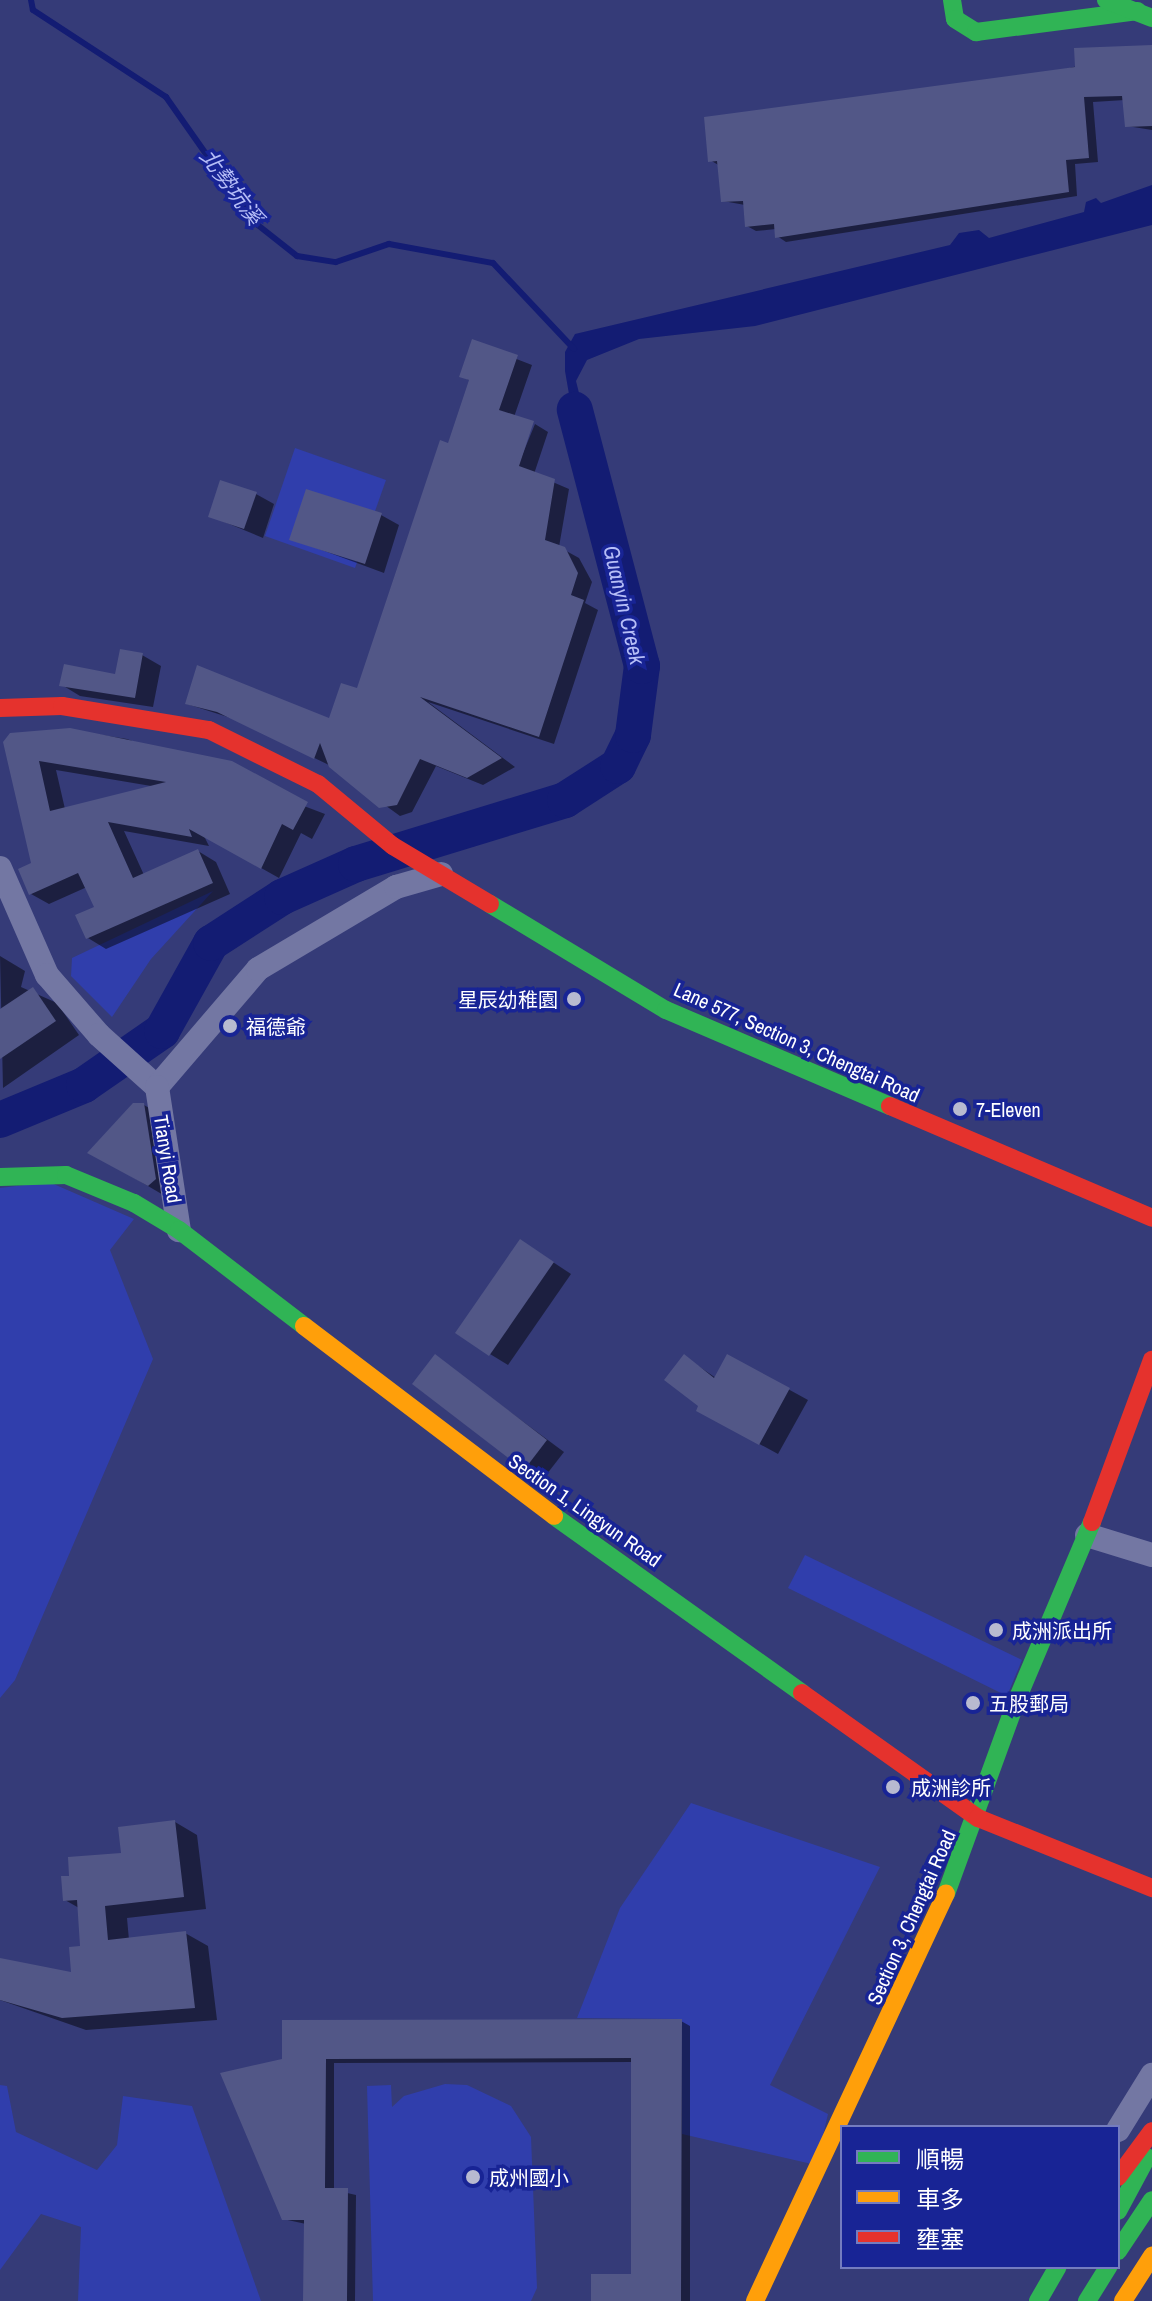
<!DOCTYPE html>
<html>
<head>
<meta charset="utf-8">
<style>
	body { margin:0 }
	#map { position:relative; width:1152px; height:2301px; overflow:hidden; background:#353b78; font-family:"Archivo Narrow","Noto Sans TC",sans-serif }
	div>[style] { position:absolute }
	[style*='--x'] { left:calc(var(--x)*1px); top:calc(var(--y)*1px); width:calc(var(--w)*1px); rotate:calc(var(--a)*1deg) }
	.green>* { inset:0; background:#303eac }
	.water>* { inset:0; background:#131c73 }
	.shadow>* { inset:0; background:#0007 }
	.stream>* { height:6px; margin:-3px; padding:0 3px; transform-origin:3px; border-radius:3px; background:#131c73 }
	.river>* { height:36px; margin:-18px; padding:0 18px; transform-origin:18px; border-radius:18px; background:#131c73 }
	.building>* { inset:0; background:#525787 }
	.street>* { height:24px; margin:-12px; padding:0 12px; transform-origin:12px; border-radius:12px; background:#7377a3 }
	.fast>* { height:18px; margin:-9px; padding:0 9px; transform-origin:9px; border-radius:9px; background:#30b455 }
	.slow>* { height:18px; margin:-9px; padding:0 9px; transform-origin:9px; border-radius:9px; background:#ff9f0a }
	.jam>* { height:18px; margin:-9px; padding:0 9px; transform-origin:9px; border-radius:9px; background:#e5322d }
	.fast-bridge>* { height:18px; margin:-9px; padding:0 9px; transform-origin:9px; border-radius:9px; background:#30b455 }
	.dots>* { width:22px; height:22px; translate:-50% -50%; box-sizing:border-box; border:4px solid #182495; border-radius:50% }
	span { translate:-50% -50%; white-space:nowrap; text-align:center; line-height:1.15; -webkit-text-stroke:7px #182495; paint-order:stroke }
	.poi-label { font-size:20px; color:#fff }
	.right { translate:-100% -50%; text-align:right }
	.left { translate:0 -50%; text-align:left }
	.street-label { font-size:20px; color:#fff }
	.water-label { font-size:22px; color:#b6bef7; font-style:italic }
	.legend { position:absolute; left:840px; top:2125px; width:280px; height:144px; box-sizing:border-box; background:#182495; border:2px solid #747cbf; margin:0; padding:10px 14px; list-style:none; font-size:24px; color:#fff }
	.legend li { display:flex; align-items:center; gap:16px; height:40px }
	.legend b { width:40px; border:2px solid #747cbf }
</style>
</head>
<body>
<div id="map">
	<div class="green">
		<i style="clip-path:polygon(295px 448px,386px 480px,355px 568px,265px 536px)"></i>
		<i style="clip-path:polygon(213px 891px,151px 959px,112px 1017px,71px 976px,72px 958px)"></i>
		<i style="clip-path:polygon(49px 1182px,134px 1219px,110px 1250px,153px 1359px,15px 1680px,0 1698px,0 1188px)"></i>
		<i style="clip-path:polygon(805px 1555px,1022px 1660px,1007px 1696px,788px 1588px)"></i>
		<i style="clip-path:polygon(691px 1803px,880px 1867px,770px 2085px,828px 2114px,816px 2165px,682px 2134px,681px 2019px,577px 2018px,620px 1908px)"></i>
		<i style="clip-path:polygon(445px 2084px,467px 2085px,511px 2106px,531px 2137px,537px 2288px,531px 2301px,373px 2301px,367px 2086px,391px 2085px,392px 2107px,404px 2096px)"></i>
		<i style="clip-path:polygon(0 2085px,7px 2086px,16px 2132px,97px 2170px,117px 2145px,123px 2096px,192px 2106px,261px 2301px,78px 2301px,81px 2227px,41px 2214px,0 2270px)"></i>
	</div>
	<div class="water">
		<i style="clip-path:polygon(1152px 185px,1152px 225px,755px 326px,639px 339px,587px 360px,576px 381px,594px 453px,581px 464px,565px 371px,565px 352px,575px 334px,950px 245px,959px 233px,979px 230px,989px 238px,1084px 212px,1086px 202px,1096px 198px,1101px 203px)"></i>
	</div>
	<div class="shadow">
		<i style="clip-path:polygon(1152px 47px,1152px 130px,1127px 126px,1125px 100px,1093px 102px,1098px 162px,1075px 164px,1077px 196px,786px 242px,777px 236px,776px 229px,756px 231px,747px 226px,745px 205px,723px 201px,720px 166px,710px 160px)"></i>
		<i style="clip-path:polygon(473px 342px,532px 365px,514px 417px,514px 475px,535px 424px,548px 432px,534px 474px,569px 489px,559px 547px,579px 558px,592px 582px,585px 603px,598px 610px,554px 744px,428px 702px,515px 767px,483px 785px,436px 766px,412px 812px,400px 816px,331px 766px,234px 719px,187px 704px,330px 720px,359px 691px,471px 381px,461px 376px)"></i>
		<i style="clip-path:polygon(256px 494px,274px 504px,263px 538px,210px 516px)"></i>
		<i style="clip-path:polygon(381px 515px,399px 525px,384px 573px,292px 539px)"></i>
		<i style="clip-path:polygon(142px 655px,161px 666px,153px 707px,80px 696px,62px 685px,117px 676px)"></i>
		<i style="clip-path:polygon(evenodd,70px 730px,127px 739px,325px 814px,312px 839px,301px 833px,279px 878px,204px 836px,209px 846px,124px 831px,144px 875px,198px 851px,216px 862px,230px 894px,106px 949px,88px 938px,97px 908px,87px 887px,49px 904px,31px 894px,34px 864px,6px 742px,70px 730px,56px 770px,157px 787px,65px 809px,56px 770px)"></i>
		<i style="clip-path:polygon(0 956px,25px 971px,21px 987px,57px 1003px,79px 1035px,3px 1088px)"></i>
		<i style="clip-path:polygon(144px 1105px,170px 1120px,165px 1196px,90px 1152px)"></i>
		<i style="clip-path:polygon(521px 1241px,571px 1274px,508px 1365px,490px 1354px)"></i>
		<i style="clip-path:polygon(728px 1356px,808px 1400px,778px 1454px,717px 1421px,701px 1406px,685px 1357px,716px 1378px)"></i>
		<i style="clip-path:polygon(436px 1357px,564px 1452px,543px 1479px,525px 1468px)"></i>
		<i style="clip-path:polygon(175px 1822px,197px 1835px,206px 1909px,127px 1918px,129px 1940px,185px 1933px,208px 1946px,217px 2020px,86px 2030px,0 2000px,0 1959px,73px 1975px,82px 1948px,79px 1908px,65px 1900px,71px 1878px,123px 1855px)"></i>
		<i style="clip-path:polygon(681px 2021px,690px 2026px,690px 2301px,593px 2301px,633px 2276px,633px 2062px,334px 2063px,334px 2190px,356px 2195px,355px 2301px,305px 2301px,306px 2224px,283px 2219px,284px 2061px)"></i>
	</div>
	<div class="stream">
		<i style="--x:31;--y:0;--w:10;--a:79"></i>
		<i style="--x:33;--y:10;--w:159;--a:33.2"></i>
		<i style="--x:166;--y:97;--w:153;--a:54.9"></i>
		<i style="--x:254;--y:222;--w:55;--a:38.3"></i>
		<i style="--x:297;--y:256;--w:39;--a:9"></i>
		<i style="--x:336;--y:262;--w:56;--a:-18.8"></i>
		<i style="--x:389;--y:244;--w:106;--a:10.4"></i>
		<i style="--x:493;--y:263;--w:118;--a:46.7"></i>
	</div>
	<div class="river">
		<i style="--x:0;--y:1120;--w:91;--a:-22.6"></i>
		<i style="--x:84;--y:1085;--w:95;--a:-34.7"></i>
		<i style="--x:162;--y:1031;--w:101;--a:-60.9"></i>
		<i style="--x:211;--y:943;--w:85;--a:-32.9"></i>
		<i style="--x:282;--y:897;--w:81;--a:-24"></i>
		<i style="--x:356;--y:864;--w:219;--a:-17"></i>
		<i style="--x:565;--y:800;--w:63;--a:-32.7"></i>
		<i style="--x:618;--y:766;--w:34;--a:-64"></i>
		<i style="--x:633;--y:735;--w:70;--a:-82.6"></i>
		<i style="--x:642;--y:666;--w:265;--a:-104.7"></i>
	</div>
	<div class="building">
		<i style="clip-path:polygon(1152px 45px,1152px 126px,1125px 127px,1122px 96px,1084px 97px,1089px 158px,1066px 160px,1069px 192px,775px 238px,774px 224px,745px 227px,743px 201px,721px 202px,717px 161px,708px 162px,704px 117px,1075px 67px,1074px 48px)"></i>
		<i style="clip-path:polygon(472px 339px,518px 355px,499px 410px,534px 421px,519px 466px,555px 479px,545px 540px,565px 547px,578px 573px,571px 595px,584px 600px,539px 737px,420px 697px,502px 758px,467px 778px,420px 759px,397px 805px,379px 808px,329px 767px,320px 743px,314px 759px,217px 712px,185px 704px,197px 665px,329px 718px,341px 683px,357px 688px,440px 440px,448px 443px,469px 380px,459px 377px)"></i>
		<i style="clip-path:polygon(220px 480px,257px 492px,244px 529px,208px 517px)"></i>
		<i style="clip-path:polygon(306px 489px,382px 513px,365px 564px,289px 540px)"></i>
		<i style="clip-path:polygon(120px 649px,143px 653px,135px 698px,59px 686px,64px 664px,115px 674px)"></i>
		<i style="clip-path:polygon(evenodd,70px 728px,232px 761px,308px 802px,293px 830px,282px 824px,261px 869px,189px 829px,192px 837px,108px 822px,133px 878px,198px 849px,213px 883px,86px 939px,75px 915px,94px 907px,78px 873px,29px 895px,18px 869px,31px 863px,3px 742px,10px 733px,70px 728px,39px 761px,166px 782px,50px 811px,39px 761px)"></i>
		<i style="clip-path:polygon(33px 987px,56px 1021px,0 1059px,0 1009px)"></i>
		<i style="clip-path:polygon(133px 1103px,144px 1103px,156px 1179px,148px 1186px,87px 1153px)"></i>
		<i style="clip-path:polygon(520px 1239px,554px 1262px,489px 1356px,455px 1333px)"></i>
		<i style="clip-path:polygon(435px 1354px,547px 1440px,524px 1470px,412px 1384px)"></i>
		<i style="clip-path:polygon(684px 1354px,714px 1378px,727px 1354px,790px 1388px,759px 1445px,696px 1411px,698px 1406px,664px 1380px)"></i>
		<i style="clip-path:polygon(175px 1820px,184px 1897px,105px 1906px,108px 1940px,186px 1931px,195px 2008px,62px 2018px,0 2000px,0 1958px,71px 1972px,69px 1947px,80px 1946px,77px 1900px,63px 1901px,61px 1876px,69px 1876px,68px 1857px,121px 1853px,118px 1827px)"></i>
		<i style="clip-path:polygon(682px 2019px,681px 2301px,591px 2301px,591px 2274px,631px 2274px,631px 2058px,326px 2059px,325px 2188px,348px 2188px,347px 2301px,303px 2301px,304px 2220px,282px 2220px,220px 2073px,282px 2059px,282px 2020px)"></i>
	</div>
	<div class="street">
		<i style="--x:0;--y:868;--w:117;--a:66.3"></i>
		<i style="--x:47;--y:975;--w:79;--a:49.1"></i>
		<i style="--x:99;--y:1035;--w:78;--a:41.9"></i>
		<i style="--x:157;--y:1087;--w:155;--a:-49.4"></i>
		<i style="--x:258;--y:969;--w:161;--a:-30.7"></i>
		<i style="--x:396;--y:887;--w:47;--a:-16.1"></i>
		<i style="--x:157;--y:1087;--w:145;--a:81.3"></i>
		<i style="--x:1087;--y:1535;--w:68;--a:17.1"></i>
		<i style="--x:1118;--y:2130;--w:65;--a:-58.3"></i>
	</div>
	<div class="fast">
		<i style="--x:952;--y:0;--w:19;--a:81"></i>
		<i style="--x:955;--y:19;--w:25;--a:32"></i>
		<i style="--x:976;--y:32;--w:163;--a:-7.4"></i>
		<i style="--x:490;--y:904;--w:205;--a:31.1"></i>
		<i style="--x:666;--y:1010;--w:244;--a:23.2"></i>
		<i style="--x:0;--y:1177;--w:66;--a:-1.7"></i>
		<i style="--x:66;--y:1175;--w:74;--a:22.4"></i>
		<i style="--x:134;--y:1203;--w:52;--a:31"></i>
		<i style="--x:179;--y:1230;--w:158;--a:37.5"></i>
		<i style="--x:554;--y:1516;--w:305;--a:35.5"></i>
		<i style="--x:946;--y:1894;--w:204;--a:-70"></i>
		<i style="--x:1016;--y:1702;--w:195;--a:-67.1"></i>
		<i style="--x:1118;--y:2211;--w:61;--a:-61.8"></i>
		<i style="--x:1118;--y:2251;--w:61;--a:-56.3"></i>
		<i style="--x:1038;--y:2301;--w:39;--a:-60"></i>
		<i style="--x:1087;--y:2301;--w:40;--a:-58"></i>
	</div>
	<div class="slow">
		<i style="--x:304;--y:1326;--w:314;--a:37.2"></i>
		<i style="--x:755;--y:2301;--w:450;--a:-64.9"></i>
		<i style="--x:1123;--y:2301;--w:54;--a:-57.2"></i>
	</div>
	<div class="jam">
		<i style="--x:0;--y:708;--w:62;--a:-1.8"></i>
		<i style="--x:62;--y:706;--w:149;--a:9.3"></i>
		<i style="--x:209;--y:730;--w:122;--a:26.4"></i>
		<i style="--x:318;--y:784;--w:97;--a:39.6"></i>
		<i style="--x:393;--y:846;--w:113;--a:30.9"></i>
		<i style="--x:890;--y:1106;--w:285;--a:23.1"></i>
		<i style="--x:1092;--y:1522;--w:173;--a:-69.7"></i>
		<i style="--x:802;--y:1693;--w:216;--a:35.4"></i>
		<i style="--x:978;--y:1818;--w:188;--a:21.9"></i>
		<i style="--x:1118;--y:2177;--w:57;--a:-53.5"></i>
	</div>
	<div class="fast-bridge">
		<i style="--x:1106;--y:0;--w:49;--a:21.4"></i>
	</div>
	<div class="dots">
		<i style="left:574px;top:999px;background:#b8bad0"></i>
		<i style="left:230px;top:1026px;background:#b8bad0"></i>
		<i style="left:960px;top:1109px;background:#b8bad0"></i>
		<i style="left:996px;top:1630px;background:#b8bad0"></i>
		<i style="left:973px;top:1703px;background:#b8bad0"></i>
		<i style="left:893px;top:1787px;background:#b8bad0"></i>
		<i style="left:473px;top:2177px;background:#b8bad0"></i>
	</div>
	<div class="poi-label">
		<span class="right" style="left:558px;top:999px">星辰幼稚園</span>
		<span class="left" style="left:246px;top:1026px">福德爺</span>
		<span class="left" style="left:976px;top:1109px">7-Eleven</span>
		<span class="left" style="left:1012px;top:1630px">成洲派出所</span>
		<span class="left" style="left:989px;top:1703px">五股郵局</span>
		<span class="left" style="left:911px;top:1787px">成洲診所</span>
		<span class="left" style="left:489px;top:2177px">成州國小</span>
	</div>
	<div class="street-label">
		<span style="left:797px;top:1042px;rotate:24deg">Lane 577, Section 3, Chengtai Road</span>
		<span style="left:168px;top:1159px;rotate:81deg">Tianyi Road</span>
		<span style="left:585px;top:1510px;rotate:35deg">Section 1, Lingyun Road</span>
		<span style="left:911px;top:1917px;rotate:-66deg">Section 3, Chengtai Road</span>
	</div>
	<div class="water-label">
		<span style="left:231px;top:187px;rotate:53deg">北勢坑溪</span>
		<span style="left:624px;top:605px;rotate:77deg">Guanyin Creek</span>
	</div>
	<ul class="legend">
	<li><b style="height:10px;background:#30b455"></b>順暢</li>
	<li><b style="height:10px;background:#ff9f0a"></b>車多</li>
	<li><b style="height:10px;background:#e5322d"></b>壅塞</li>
	</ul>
</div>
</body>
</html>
